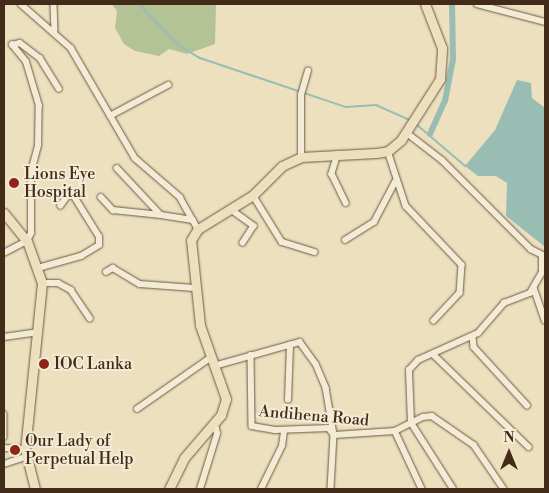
<!DOCTYPE html>
<html>
<head>
<meta charset="utf-8">
<style>
	body { margin:0 }
	#map { position:relative; width:549px; height:493px; overflow:hidden; background:#ece0be; font-family:"Libre Bodoni",serif }
	div>[style] { position:absolute }
	[style*='--x'] { left:calc(var(--x)*1px); top:calc(var(--y)*1px); width:calc(var(--w)*1px); rotate:calc(var(--a)*1deg) }
	.green>* { inset:0; background:#b3c395 }
	.water>* { inset:0; background:#99bdb3 }
	.stream>* { height:2px; margin:-1px; padding:0 1px; transform-origin:1px; border-radius:1px; background:#99bdb3 }
	.canal>* { height:6px; margin:-3px; padding:0 3px; transform-origin:3px; border-radius:3px; background:#99bdb3 }
	.roads { filter:drop-shadow(0 0 1px #6d5843) drop-shadow(0 0 1px #6d5843) }
	.minor>* { height:5.5px; margin:-2.75px; padding:0 2.75px; transform-origin:2.75px; border-radius:2.75px; background:#f3ebd5 }
	.primary>* { height:9px; margin:-4.5px; padding:0 4.5px; transform-origin:4.5px; border-radius:4.5px; background:#ece0be }
	.dots>* { width:14px; height:14px; translate:-50% -50%; box-sizing:border-box; border:2px solid #f3ebd5; border-radius:50% }
	span { translate:-50% -50%; white-space:nowrap; text-align:center; line-height:1.15; -webkit-text-stroke:4px #f3ebd5; paint-order:stroke }
	.poi-label { font-size:16px; color:#432b1a }
	.left { translate:0 -50%; text-align:left }
	.street-label { font-size:16px; color:#432b1a }
	.frame { position:absolute; inset:0; border:5px solid #432b1a; pointer-events:none }
	.north { position:absolute; left:484px; top:428px; width:50px; height:50px; -webkit-text-stroke:4px #f3ebd5; paint-order:stroke; rotate:0deg; font-size:14px; font-weight:700; line-height:20px; text-align:center; color:#432b1a }
	.north::after { content:''; display:block; margin:auto; width:18px; height:22px; background:#432b1a; clip-path:polygon(50% 0,100% 100%,50% 72%,0 100%) }
</style>
</head>
<body>
<div id="map">
	<div class="green">
		<i style="clip-path:polygon(112px 4px,216px 4px,215px 44px,187px 54px,169px 49px,159px 56px,135px 51px,124px 44px,115px 28px,117px 11px)"></i>
	</div>
	<div class="water">
		<i style="clip-path:polygon(517px 80px,531px 83px,532px 98px,545px 108px,545px 247px,506px 216px,507px 183px,496px 176px,478px 176px,465px 166px,495px 130px)"></i>
	</div>
	<div class="stream">
		<i style="--x:139;--y:4;--w:57;--a:46.4"></i>
		<i style="--x:178;--y:45;--w:26;--a:31"></i>
		<i style="--x:200;--y:58;--w:154;--a:18.6"></i>
		<i style="--x:346;--y:107;--w:30;--a:-4"></i>
		<i style="--x:376;--y:105;--w:37;--a:24"></i>
		<i style="--x:416;--y:124;--w:65;--a:40.6"></i>
	</div>
	<div class="canal">
		<i style="--x:430;--y:134;--w:36;--a:-66"></i>
		<i style="--x:445;--y:101;--w:43;--a:-79.2"></i>
		<i style="--x:453;--y:59;--w:55;--a:-91"></i>
	</div>
	<div class="roads">
		<div class="minor">
			<i style="--x:21;--y:4;--w:67;--a:41.3"></i>
			<i style="--x:71;--y:48;--w:127;--a:59.8"></i>
			<i style="--x:135;--y:158;--w:60;--a:40.9"></i>
			<i style="--x:180;--y:197;--w:26;--a:61"></i>
			<i style="--x:54;--y:4;--w:26;--a:88"></i>
			<i style="--x:477;--y:4;--w:70;--a:14.8"></i>
			<i style="--x:110;--y:116;--w:66;--a:-28.1"></i>
			<i style="--x:407;--y:133;--w:44;--a:37.6"></i>
			<i style="--x:442;--y:160;--w:126;--a:45"></i>
			<i style="--x:531;--y:249;--w:16;--a:27"></i>
			<i style="--x:388;--y:151;--w:58;--a:71.9"></i>
			<i style="--x:406;--y:206;--w:81;--a:46.5"></i>
			<i style="--x:462;--y:265;--w:28;--a:94"></i>
			<i style="--x:460;--y:293;--w:38;--a:133"></i>
			<i style="--x:338;--y:154;--w:21;--a:107"></i>
			<i style="--x:332;--y:174;--w:32;--a:64"></i>
			<i style="--x:301;--y:157;--w:62;--a:-90"></i>
			<i style="--x:301;--y:95;--w:25;--a:-74"></i>
			<i style="--x:117;--y:168;--w:64;--a:46.9"></i>
			<i style="--x:161;--y:215;--w:32;--a:9"></i>
			<i style="--x:193;--y:220;--w:10;--a:61"></i>
			<i style="--x:253;--y:195;--w:55;--a:58.3"></i>
			<i style="--x:282;--y:242;--w:34;--a:17"></i>
			<i style="--x:101;--y:197;--w:18;--a:47"></i>
			<i style="--x:113;--y:210;--w:48;--a:5.9"></i>
			<i style="--x:232;--y:210;--w:27;--a:36"></i>
			<i style="--x:254;--y:226;--w:20;--a:123"></i>
			<i style="--x:345;--y:240;--w:34;--a:-32"></i>
			<i style="--x:374;--y:222;--w:45;--a:-62.3"></i>
			<i style="--x:4;--y:253;--w:26;--a:-28"></i>
			<i style="--x:27;--y:241;--w:9;--a:-63"></i>
			<i style="--x:31;--y:233;--w:61;--a:-90"></i>
			<i style="--x:31;--y:172;--w:28;--a:-75"></i>
			<i style="--x:38;--y:145;--w:39;--a:-89"></i>
			<i style="--x:39;--y:106;--w:46;--a:-106.5"></i>
			<i style="--x:26;--y:62;--w:22;--a:-129"></i>
			<i style="--x:12;--y:45;--w:8;--a:-14"></i>
			<i style="--x:20;--y:43;--w:25;--a:37"></i>
			<i style="--x:40;--y:58;--w:36;--a:58"></i>
			<i style="--x:38;--y:268;--w:45;--a:-15.6"></i>
			<i style="--x:81;--y:256;--w:21;--a:-31"></i>
			<i style="--x:99;--y:245;--w:8;--a:-90"></i>
			<i style="--x:99;--y:237;--w:53;--a:-121.9"></i>
			<i style="--x:71;--y:192;--w:17;--a:126"></i>
			<i style="--x:106;--y:272;--w:8;--a:-30"></i>
			<i style="--x:113;--y:268;--w:31;--a:31"></i>
			<i style="--x:140;--y:284;--w:54;--a:4.2"></i>
			<i style="--x:42;--y:283;--w:16;--a:0"></i>
			<i style="--x:58;--y:283;--w:15;--a:28"></i>
			<i style="--x:71;--y:290;--w:34;--a:56"></i>
			<i style="--x:534;--y:288;--w:34;--a:71"></i>
			<i style="--x:4;--y:337;--w:35;--a:-8"></i>
			<i style="--x:473;--y:337;--w:10;--a:84"></i>
			<i style="--x:474;--y:347;--w:79;--a:47.6"></i>
			<i style="--x:251;--y:355;--w:71;--a:89.2"></i>
			<i style="--x:252;--y:426;--w:23;--a:10"></i>
			<i style="--x:275;--y:430;--w:54;--a:-2.1"></i>
			<i style="--x:329;--y:428;--w:9;--a:54"></i>
			<i style="--x:334;--y:435;--w:61;--a:-3.8"></i>
			<i style="--x:395;--y:431;--w:18;--a:-27"></i>
			<i style="--x:411;--y:423;--w:53;--a:-92.2"></i>
			<i style="--x:409;--y:370;--w:13;--a:-48"></i>
			<i style="--x:418;--y:360;--w:66;--a:-24.2"></i>
			<i style="--x:478;--y:333;--w:40;--a:-49"></i>
			<i style="--x:504;--y:303;--w:28;--a:-21"></i>
			<i style="--x:530;--y:293;--w:24;--a:-60"></i>
			<i style="--x:542;--y:272;--w:15;--a:-90"></i>
			<i style="--x:434;--y:355;--w:132;--a:44.1"></i>
			<i style="--x:214;--y:366;--w:89;--a:-15.6"></i>
			<i style="--x:300;--y:342;--w:27;--a:54"></i>
			<i style="--x:316;--y:364;--w:26;--a:67"></i>
			<i style="--x:326;--y:388;--w:48;--a:80.3"></i>
			<i style="--x:334;--y:435;--w:54;--a:93.2"></i>
			<i style="--x:288;--y:400;--w:55;--a:-87.9"></i>
			<i style="--x:137;--y:409;--w:89;--a:-34.9"></i>
			<i style="--x:4;--y:414;--w:23;--a:90"></i>
			<i style="--x:395;--y:431;--w:64;--a:65"></i>
			<i style="--x:4;--y:448;--w:21;--a:3"></i>
			<i style="--x:4;--y:464;--w:23;--a:-18"></i>
			<i style="--x:200;--y:489;--w:58;--a:-72.8"></i>
			<i style="--x:217;--y:434;--w:10;--a:-101"></i>
			<i style="--x:261;--y:489;--w:48;--a:-64"></i>
			<i style="--x:282;--y:446;--w:15;--a:-82"></i>
			<i style="--x:453;--y:489;--w:78;--a:-122.5"></i>
			<i style="--x:411;--y:423;--w:13;--a:-27"></i>
			<i style="--x:423;--y:417;--w:9;--a:-6"></i>
			<i style="--x:432;--y:416;--w:51;--a:34.6"></i>
			<i style="--x:474;--y:445;--w:53;--a:55.7"></i>
		</div>
		<div class="primary">
			<i style="--x:4;--y:213;--w:36;--a:51"></i>
			<i style="--x:27;--y:241;--w:45;--a:70.3"></i>
			<i style="--x:42;--y:283;--w:167;--a:95.8"></i>
			<i style="--x:25;--y:449;--w:41;--a:76"></i>
			<i style="--x:169;--y:489;--w:34;--a:-64"></i>
			<i style="--x:184;--y:458;--w:57;--a:-49.3"></i>
			<i style="--x:221;--y:415;--w:17;--a:-73"></i>
			<i style="--x:226;--y:399;--w:78;--a:-109.4"></i>
			<i style="--x:200;--y:325;--w:85;--a:-96"></i>
			<i style="--x:191;--y:240;--w:13;--a:-58"></i>
			<i style="--x:198;--y:229;--w:65;--a:-31.7"></i>
			<i style="--x:253;--y:195;--w:41;--a:-45"></i>
			<i style="--x:282;--y:166;--w:21;--a:-25"></i>
			<i style="--x:301;--y:157;--w:75;--a:-3.1"></i>
			<i style="--x:376;--y:153;--w:12;--a:-9"></i>
			<i style="--x:388;--y:151;--w:17;--a:-40"></i>
			<i style="--x:401;--y:140;--w:72;--a:-57.4"></i>
			<i style="--x:440;--y:79;--w:31;--a:-86"></i>
			<i style="--x:442;--y:48;--w:47;--a:-111.1"></i>
		</div>
	</div>
	<div class="dots">
		<i style="left:14px;top:183px;background:#8f2418"></i>
		<i style="left:44px;top:364px;background:#8f2418"></i>
		<i style="left:15px;top:450px;background:#8f2418"></i>
	</div>
	<div class="poi-label">
		<span class="left" style="left:24px;top:183px">Lions Eye<br>Hospital</span>
		<span class="left" style="left:54px;top:364px">IOC Lanka</span>
		<span class="left" style="left:25px;top:450px">Our Lady of<br>Perpetual Help</span>
	</div>
	<div class="street-label">
		<span style="left:314px;top:416px;rotate:5deg">Andihena Road</span>
	</div>
	<div class="frame"></div>
	<div class="north">N</div>
</div>
</body>
</html>
